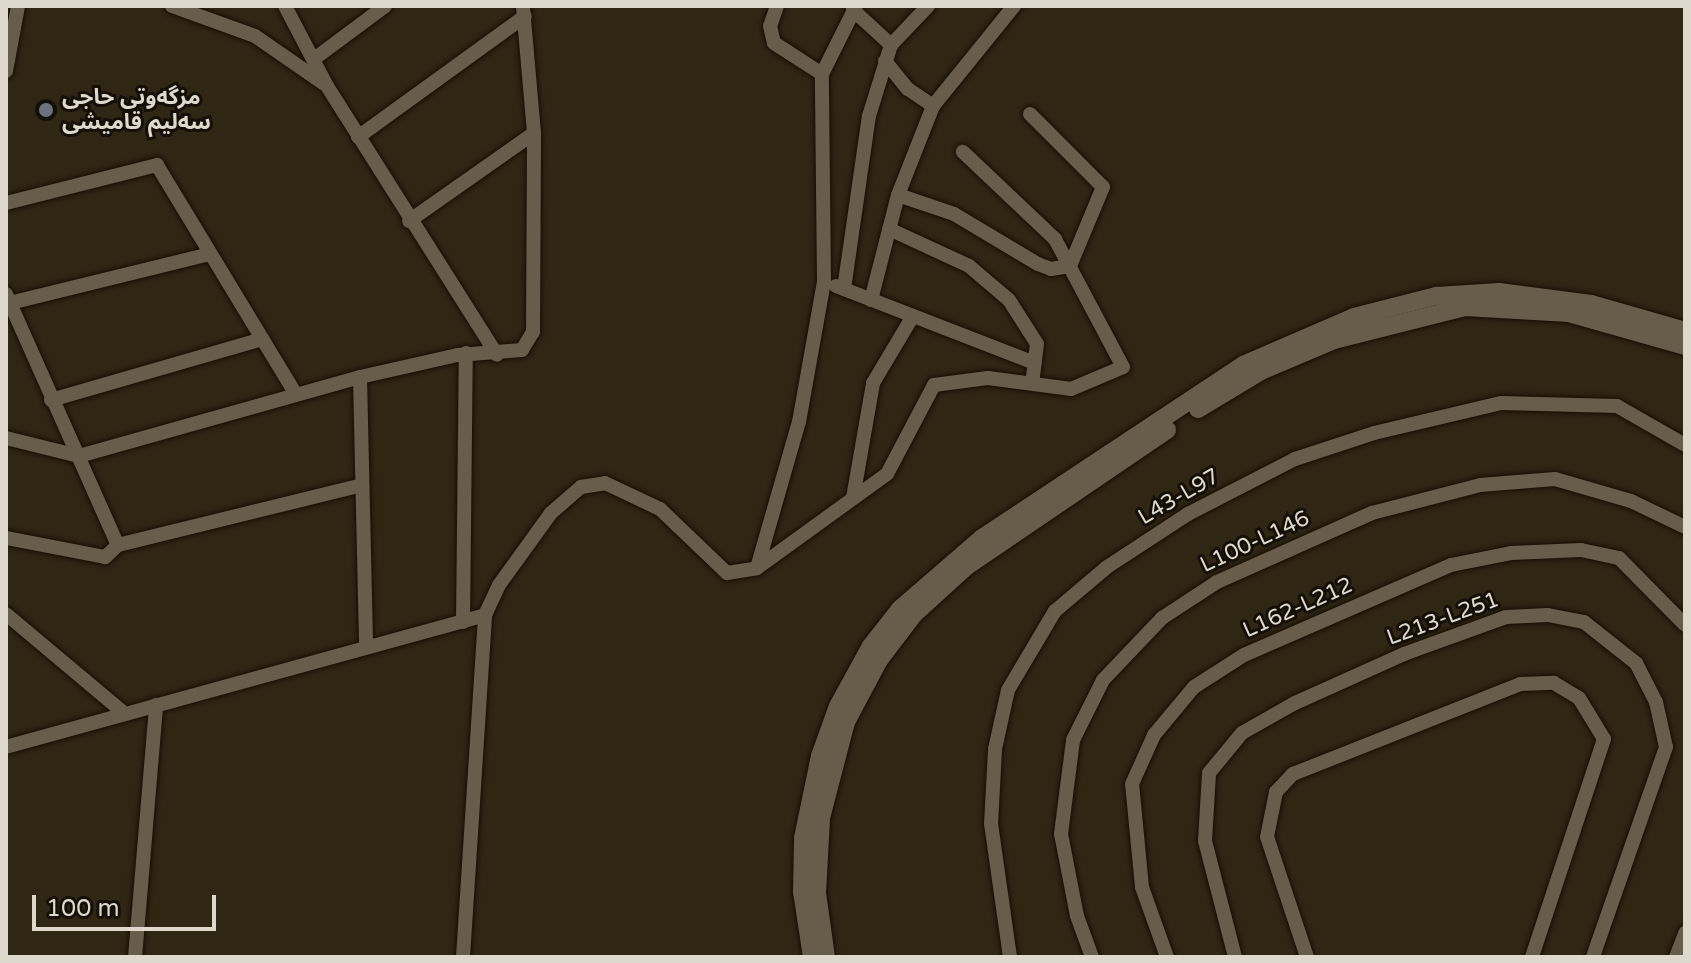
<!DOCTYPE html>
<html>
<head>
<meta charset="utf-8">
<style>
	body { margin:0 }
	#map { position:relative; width:1691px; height:963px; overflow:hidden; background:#2f2614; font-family:"Varela Round","Noto Sans Arabic",sans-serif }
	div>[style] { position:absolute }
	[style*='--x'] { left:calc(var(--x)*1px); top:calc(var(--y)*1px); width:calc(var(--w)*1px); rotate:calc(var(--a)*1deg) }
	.roads { filter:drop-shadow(0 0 2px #170e01) drop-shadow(0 0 2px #170e01) }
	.street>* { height:14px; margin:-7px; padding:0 7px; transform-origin:7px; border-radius:7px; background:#685d4a }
	.secondary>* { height:18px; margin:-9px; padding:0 9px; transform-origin:9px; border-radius:9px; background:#685d4a }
	.dots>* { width:22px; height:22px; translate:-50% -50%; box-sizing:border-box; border:4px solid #140f08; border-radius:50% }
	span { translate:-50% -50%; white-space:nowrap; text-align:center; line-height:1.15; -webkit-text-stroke:6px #140f08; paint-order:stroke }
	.poi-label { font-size:22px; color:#dfd8cd; font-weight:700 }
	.left { translate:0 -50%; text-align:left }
	.street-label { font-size:22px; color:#dfd8cd }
	.frame { position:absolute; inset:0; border:8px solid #dfd8cd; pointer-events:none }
	.scale { position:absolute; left:32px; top:895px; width:184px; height:36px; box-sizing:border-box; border:4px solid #dfd8cd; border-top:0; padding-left:10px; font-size:24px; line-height:28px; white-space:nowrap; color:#dfd8cd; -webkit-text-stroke:6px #140f08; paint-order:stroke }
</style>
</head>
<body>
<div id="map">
	<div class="roads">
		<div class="street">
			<i style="--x:172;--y:6;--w:88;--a:19.9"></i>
			<i style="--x:255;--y:36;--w:83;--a:34.7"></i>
			<i style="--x:285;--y:6;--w:90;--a:62.3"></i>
			<i style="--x:327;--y:86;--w:318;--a:57.7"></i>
			<i style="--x:777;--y:6;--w:21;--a:109"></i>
			<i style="--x:770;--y:26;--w:17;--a:77"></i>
			<i style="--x:774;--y:43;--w:57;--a:32.9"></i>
			<i style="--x:853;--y:10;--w:52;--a:42.6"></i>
			<i style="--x:314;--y:59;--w:89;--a:-36.7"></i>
			<i style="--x:885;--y:61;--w:36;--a:51"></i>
			<i style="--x:908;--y:89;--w:30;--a:34"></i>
			<i style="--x:6;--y:71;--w:66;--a:-79.5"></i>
			<i style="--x:1030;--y:114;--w:103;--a:45"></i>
			<i style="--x:1103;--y:187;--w:86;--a:112.7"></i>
			<i style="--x:358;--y:137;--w:206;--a:-35.9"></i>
			<i style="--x:898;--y:195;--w:59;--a:18.7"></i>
			<i style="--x:954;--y:214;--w:98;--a:30.8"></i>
			<i style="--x:1038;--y:264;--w:14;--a:21"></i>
			<i style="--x:1051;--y:269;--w:19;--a:-9"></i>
			<i style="--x:6;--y:203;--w:156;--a:-14.1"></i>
			<i style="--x:157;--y:165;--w:267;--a:58.8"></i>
			<i style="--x:409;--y:221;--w:153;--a:-35.1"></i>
			<i style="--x:889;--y:229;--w:88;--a:24.8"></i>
			<i style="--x:969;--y:266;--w:52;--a:40.4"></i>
			<i style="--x:1009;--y:300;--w:52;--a:57.5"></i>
			<i style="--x:1037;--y:344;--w:39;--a:97"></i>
			<i style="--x:836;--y:286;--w:213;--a:21.2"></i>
			<i style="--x:844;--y:289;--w:175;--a:-81.8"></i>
			<i style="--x:869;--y:116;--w:74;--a:-72.8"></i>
			<i style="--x:891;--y:45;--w:54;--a:-46.5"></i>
			<i style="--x:6;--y:294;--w:275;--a:66"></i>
			<i style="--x:118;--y:545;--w:18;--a:137"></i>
			<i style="--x:105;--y:557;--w:101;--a:-169.1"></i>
			<i style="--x:871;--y:300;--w:108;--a:-75.6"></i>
			<i style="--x:898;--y:195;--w:96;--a:-68.5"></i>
			<i style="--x:933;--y:106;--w:129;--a:-51"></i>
			<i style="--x:10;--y:303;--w:205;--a:-13.8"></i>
			<i style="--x:360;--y:377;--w:270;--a:88.7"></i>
			<i style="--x:51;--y:400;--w:220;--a:-16.1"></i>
			<i style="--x:6;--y:438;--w:75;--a:13.9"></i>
			<i style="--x:79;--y:456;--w:292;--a:-15.7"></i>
			<i style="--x:360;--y:377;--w:100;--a:-12.7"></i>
			<i style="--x:458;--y:355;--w:64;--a:-4.5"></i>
			<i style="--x:522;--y:350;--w:21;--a:-59"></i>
			<i style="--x:533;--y:332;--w:199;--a:-89.7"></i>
			<i style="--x:534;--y:133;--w:127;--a:-95"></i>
			<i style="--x:853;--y:498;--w:117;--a:-80.1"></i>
			<i style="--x:873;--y:383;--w:78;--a:-59.2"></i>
			<i style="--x:118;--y:545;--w:251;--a:-13.8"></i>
			<i style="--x:757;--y:568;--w:160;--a:-35.9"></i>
			<i style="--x:887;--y:474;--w:101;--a:-62.2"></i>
			<i style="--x:934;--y:385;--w:54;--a:-7.4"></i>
			<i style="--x:988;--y:378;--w:84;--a:7.5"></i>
			<i style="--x:1071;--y:389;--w:56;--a:-22.9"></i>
			<i style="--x:1123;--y:367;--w:145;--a:-118"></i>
			<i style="--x:1055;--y:239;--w:127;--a:-136.6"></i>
			<i style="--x:6;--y:614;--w:155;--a:40"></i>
			<i style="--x:463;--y:622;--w:269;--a:-89.4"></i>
			<i style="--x:6;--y:747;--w:497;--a:-15.4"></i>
			<i style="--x:135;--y:957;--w:253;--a:-85.2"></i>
			<i style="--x:463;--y:957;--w:343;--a:-86.3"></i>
			<i style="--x:485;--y:615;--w:33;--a:-65"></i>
			<i style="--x:499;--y:585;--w:89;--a:-54.2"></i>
			<i style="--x:551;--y:513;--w:40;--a:-41"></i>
			<i style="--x:581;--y:487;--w:24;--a:-9"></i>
			<i style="--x:605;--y:483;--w:61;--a:25.3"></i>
			<i style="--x:660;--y:509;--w:93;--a:43.7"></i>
			<i style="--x:727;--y:573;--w:30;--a:-9"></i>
			<i style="--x:757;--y:568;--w:152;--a:-74"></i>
			<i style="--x:799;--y:422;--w:142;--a:-79.9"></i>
			<i style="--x:824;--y:282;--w:208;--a:-90.6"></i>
			<i style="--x:822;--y:74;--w:76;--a:-63.4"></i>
			<i style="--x:1010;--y:957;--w:134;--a:-98.1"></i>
			<i style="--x:991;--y:824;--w:75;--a:-86.9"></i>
			<i style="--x:995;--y:749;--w:60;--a:-77.6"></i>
			<i style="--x:1008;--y:690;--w:92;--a:-59.3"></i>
			<i style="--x:1055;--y:611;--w:68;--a:-40.2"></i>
			<i style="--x:1107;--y:567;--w:97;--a:-33.2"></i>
			<i style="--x:1188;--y:514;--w:120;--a:-27.2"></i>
			<i style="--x:1295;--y:459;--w:83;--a:-18.2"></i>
			<i style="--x:1374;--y:433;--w:130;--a:-13.3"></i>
			<i style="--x:1501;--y:403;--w:116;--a:1.5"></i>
			<i style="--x:1617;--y:406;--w:78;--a:29.8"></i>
			<i style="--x:1092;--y:957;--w:44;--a:-110.1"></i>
			<i style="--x:1077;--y:916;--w:84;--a:-101"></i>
			<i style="--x:1061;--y:834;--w:95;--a:-82.7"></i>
			<i style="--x:1073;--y:740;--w:67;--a:-63.4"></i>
			<i style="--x:1103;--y:680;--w:86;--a:-46.4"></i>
			<i style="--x:1162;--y:618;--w:66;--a:-33.2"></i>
			<i style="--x:1217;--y:582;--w:170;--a:-24"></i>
			<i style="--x:1372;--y:513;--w:112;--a:-14.5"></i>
			<i style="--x:1480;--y:485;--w:75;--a:-4.6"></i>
			<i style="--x:1555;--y:479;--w:79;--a:16.1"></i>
			<i style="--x:1631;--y:501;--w:60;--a:25.7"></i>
			<i style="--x:1167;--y:957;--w:74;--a:-109.7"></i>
			<i style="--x:1142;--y:887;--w:103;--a:-95.5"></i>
			<i style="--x:1132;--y:784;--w:54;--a:-65.8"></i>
			<i style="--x:1154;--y:735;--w:62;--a:-50.2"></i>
			<i style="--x:1194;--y:687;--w:59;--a:-32.6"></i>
			<i style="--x:1244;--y:655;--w:226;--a:-23.5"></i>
			<i style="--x:1451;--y:565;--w:61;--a:-11.3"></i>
			<i style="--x:1511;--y:553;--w:70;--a:-2.5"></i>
			<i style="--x:1581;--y:550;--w:39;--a:12"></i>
			<i style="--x:1619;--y:558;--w:94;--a:45.4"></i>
			<i style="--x:1235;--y:957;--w:120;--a:-104.5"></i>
			<i style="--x:1205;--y:841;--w:68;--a:-86.6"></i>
			<i style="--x:1209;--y:773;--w:52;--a:-50.5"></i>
			<i style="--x:1242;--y:733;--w:61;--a:-29.5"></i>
			<i style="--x:1295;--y:703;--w:120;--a:-24.2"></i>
			<i style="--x:1404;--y:654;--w:109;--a:-19.9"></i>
			<i style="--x:1506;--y:617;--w:42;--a:-2.7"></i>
			<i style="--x:1548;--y:615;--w:37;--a:11"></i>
			<i style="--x:1584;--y:622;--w:66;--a:38.3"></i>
			<i style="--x:1636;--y:663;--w:44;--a:62.9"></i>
			<i style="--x:1656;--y:702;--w:46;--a:77.5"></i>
			<i style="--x:1666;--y:747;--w:222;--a:109.2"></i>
			<i style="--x:1307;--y:957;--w:126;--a:-108.4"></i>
			<i style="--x:1267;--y:837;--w:46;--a:-78.7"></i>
			<i style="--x:1276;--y:792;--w:25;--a:-47"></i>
			<i style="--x:1293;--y:774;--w:244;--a:-21.6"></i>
			<i style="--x:1520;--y:684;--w:34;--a:-2"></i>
			<i style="--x:1554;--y:683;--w:29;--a:31"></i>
			<i style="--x:1579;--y:698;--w:48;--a:58.6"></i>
			<i style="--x:1604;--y:739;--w:230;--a:108.3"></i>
			<i style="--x:1676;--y:957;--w:26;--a:-69"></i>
		</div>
		<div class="secondary">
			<i style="--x:1198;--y:409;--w:74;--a:-31.1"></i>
			<i style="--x:1261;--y:371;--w:79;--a:-23"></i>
			<i style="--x:1334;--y:340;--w:135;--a:-14.1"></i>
			<i style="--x:1465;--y:307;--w:104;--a:3.3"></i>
			<i style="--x:1569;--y:313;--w:121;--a:15.9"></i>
			<i style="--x:812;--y:957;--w:66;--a:-98.7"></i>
			<i style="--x:802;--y:892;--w:54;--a:-88.9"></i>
			<i style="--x:803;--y:838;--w:84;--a:-78.3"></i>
			<i style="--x:820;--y:756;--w:53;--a:-70.2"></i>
			<i style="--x:838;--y:706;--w:68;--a:-61.2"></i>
			<i style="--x:871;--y:646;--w:47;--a:-51.9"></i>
			<i style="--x:900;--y:609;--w:108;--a:-40.9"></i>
			<i style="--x:982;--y:538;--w:313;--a:-33.5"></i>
			<i style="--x:1243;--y:365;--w:121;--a:-23.4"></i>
			<i style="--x:1354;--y:317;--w:85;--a:-14.4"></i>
			<i style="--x:1436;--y:296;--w:63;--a:-3.6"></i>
			<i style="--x:1499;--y:292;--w:93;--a:7.4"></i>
			<i style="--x:1591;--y:304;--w:98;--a:16"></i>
			<i style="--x:826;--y:957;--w:65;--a:-98"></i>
			<i style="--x:817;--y:893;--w:75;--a:-86.9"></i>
			<i style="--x:821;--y:818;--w:99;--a:-75.4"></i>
			<i style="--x:846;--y:722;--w:70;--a:-62"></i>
			<i style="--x:879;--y:660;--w:58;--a:-52.7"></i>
			<i style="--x:914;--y:614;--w:72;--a:-42.2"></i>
			<i style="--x:967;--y:566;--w:242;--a:-34.2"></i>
		</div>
	</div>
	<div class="dots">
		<i style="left:46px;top:110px;background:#6b7280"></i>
	</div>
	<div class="poi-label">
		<span class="left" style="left:62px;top:110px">مزگەوتی حاجی<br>سەلیم قامیشی</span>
	</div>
	<div class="street-label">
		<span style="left:1179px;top:497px;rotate:-30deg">L43-L97</span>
		<span style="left:1255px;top:542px;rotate:-25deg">L100-L146</span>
		<span style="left:1298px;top:608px;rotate:-24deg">L162-L212</span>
		<span style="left:1443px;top:619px;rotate:-20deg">L213-L251</span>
	</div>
	<div class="frame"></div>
	<div class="scale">100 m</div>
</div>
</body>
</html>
